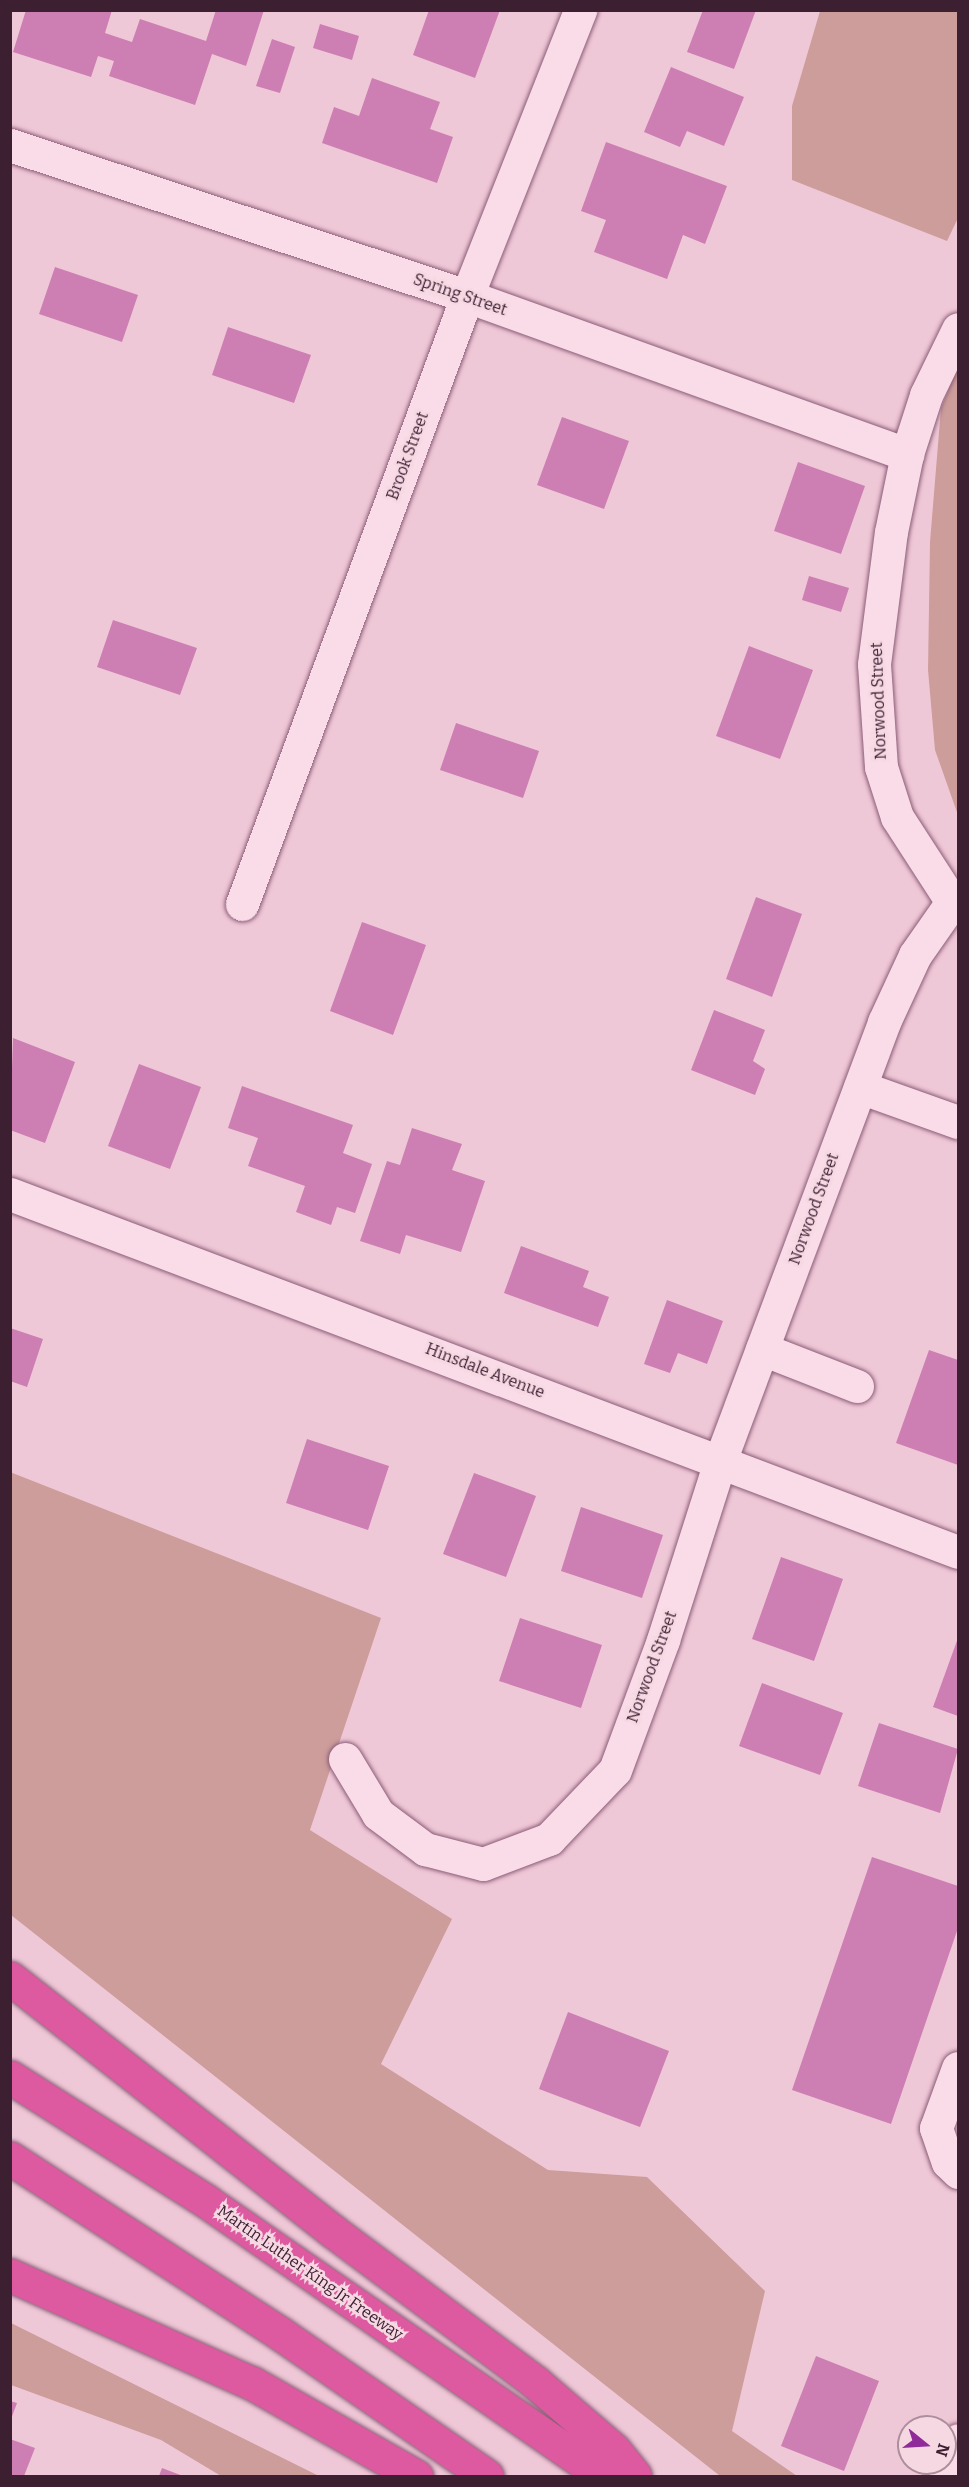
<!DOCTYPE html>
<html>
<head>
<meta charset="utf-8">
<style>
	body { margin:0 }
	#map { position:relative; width:969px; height:2487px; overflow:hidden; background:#efc8d7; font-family:Bitter,serif }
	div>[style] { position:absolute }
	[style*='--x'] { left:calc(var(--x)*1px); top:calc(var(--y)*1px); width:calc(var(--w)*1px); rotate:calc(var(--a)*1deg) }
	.green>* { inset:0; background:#cd9d9b }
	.building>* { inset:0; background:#cd7eb3 }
	.roads { filter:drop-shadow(0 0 2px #8b5d77) drop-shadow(0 0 2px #8b5d77) }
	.minor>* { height:33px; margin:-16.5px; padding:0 16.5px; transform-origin:16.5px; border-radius:16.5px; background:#f9dce7 }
	.highway>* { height:33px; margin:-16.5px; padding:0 16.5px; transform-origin:16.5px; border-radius:16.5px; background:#dd5aa0 }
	span { translate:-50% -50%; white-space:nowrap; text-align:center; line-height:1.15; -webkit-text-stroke:5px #f6d8e3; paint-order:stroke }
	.street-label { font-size:16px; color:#3c2031 }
	.frame { position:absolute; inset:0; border:12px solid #3c2031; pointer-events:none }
	.north { position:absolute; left:897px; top:2415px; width:60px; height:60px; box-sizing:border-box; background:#f6d8e3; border:2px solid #ac8e9c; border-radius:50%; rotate:108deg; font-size:16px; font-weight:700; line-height:24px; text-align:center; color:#3c2031 }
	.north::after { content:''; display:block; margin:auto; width:21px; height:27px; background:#8f2c9a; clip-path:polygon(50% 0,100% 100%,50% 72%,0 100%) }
</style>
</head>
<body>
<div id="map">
	<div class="green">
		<i style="clip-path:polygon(820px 11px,958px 11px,958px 218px,947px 241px,792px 180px,792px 106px)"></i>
		<i style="clip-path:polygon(958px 366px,958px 815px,935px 750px,928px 670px,930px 542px,941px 408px)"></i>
		<i style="clip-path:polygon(10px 1472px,381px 1618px,310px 1830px,452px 1919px,381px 2064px,548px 2170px,647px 2177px,765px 2291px,732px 2431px,797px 2476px,720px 2476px,11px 1915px)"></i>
		<i style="clip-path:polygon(10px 2323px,11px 2323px,319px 2476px,221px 2476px,161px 2440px,11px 2385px)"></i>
	</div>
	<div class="building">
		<i style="clip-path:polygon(26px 10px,112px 10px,105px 33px,132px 42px,140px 19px,206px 41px,216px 10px,264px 10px,246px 66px,212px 54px,195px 105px,109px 76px,114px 61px,98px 56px,91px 77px,13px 52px)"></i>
		<i style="clip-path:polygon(429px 10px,500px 10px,475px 78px,413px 55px)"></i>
		<i style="clip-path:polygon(703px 10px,756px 10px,734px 69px,687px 52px)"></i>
		<i style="clip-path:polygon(320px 24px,359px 36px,352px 60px,313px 48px)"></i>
		<i style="clip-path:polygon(272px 39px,295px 47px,280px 93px,256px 86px)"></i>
		<i style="clip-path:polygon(671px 67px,744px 97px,724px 146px,687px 131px,680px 147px,644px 132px)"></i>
		<i style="clip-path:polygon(372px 78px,440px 102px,430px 129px,453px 137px,437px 183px,322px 143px,334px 107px,359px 116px)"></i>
		<i style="clip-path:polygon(606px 142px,727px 186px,705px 244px,683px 235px,667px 279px,594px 252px,606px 220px,581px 211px)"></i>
		<i style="clip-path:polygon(55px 267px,138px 295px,122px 342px,39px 314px)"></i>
		<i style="clip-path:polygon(228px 327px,311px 355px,294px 403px,212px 375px)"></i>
		<i style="clip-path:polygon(562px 417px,629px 441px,604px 509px,537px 485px)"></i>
		<i style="clip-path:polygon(798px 462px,865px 486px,841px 554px,774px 531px)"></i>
		<i style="clip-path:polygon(809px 576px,849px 588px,841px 612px,802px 600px)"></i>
		<i style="clip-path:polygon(113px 620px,197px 648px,180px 695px,97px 667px)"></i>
		<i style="clip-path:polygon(749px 646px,813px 670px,780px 759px,716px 736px)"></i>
		<i style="clip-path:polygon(456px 723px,539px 751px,523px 798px,440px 770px)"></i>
		<i style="clip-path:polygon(756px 897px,802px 914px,772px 997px,726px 979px)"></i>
		<i style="clip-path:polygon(362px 922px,426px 945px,393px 1035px,330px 1011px)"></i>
		<i style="clip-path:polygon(714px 1010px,765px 1030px,753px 1061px,765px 1069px,755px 1095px,691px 1070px)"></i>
		<i style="clip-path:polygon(13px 1038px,75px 1062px,45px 1143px,10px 1130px)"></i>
		<i style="clip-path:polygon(139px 1064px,201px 1087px,170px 1169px,108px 1146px)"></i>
		<i style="clip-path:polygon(242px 1086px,353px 1125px,343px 1153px,372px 1164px,355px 1213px,337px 1207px,331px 1225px,296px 1212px,305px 1186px,248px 1166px,258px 1138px,228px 1128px)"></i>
		<i style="clip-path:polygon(412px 1128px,462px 1144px,452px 1170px,485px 1181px,461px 1252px,406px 1235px,400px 1254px,360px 1241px,387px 1161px,400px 1165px)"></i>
		<i style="clip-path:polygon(521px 1246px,589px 1271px,583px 1287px,609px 1297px,598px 1327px,504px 1293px)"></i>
		<i style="clip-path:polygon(667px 1300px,723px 1321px,707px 1364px,678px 1353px,670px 1373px,644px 1364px)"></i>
		<i style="clip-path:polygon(10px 1328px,43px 1339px,27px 1387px,10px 1381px)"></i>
		<i style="clip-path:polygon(929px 1350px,958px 1360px,958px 1465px,896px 1443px)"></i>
		<i style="clip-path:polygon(307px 1439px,389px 1466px,368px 1530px,286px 1503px)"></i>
		<i style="clip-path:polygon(474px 1473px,536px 1496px,506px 1577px,443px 1554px)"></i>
		<i style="clip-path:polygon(581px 1507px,663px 1535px,642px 1598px,561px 1571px)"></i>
		<i style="clip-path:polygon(781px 1557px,843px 1579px,814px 1661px,752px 1639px)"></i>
		<i style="clip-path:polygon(520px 1618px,602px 1645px,581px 1708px,499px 1681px)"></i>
		<i style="clip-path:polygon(958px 1638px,958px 1716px,933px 1707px)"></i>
		<i style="clip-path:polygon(762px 1683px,843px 1713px,820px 1775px,739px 1746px)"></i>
		<i style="clip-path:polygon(879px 1723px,958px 1749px,940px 1813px,858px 1786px)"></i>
		<i style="clip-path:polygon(872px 1857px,958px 1886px,958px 1928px,891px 2124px,792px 2090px)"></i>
		<i style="clip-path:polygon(568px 2012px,669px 2051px,640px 2127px,539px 2089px)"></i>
		<i style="clip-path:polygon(816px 2356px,879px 2381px,844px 2471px,781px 2446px)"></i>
		<i style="clip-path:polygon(10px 2401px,17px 2403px,11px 2419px,10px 2419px)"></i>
		<i style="clip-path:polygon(10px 2439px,35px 2448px,24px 2476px,10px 2476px)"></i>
		<i style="clip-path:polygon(162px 2468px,183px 2476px,159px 2476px)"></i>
	</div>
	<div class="roads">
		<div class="minor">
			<i style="--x:10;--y:145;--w:481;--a:18.3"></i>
			<i style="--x:467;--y:296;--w:468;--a:19.8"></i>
			<i style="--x:952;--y:902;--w:101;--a:-122.9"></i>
			<i style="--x:897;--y:817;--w:52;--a:-107.7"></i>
			<i style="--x:881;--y:767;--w:103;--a:-93.9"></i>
			<i style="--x:874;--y:664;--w:133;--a:-82.7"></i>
			<i style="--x:891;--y:532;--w:80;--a:-78.4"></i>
			<i style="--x:907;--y:454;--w:62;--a:-72.1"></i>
			<i style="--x:926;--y:395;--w:73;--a:-64.1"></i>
			<i style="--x:242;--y:904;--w:648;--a:-69.69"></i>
			<i style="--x:467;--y:296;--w:308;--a:-68.4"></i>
			<i style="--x:860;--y:1087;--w:104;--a:19.7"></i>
			<i style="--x:10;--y:1194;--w:1013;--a:20.69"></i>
			<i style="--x:762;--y:1349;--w:102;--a:21.3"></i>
			<i style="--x:345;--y:1759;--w:64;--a:59"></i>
			<i style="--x:378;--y:1814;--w:59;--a:36.7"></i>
			<i style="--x:425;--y:1849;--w:60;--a:14.5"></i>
			<i style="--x:483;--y:1864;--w:71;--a:-20.7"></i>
			<i style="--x:549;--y:1839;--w:95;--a:-46.3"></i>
			<i style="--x:615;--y:1770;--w:139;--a:-69.7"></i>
			<i style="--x:663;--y:1640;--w:188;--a:-72.3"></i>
			<i style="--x:720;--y:1461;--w:469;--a:-69.5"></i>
			<i style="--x:884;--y:1022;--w:74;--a:-65.2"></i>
			<i style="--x:915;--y:955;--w:65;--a:-55.1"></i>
			<i style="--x:952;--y:902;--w:7;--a:-34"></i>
			<i style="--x:958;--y:2068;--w:64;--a:110.1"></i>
			<i style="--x:936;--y:2128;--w:36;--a:71"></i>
			<i style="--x:948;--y:2162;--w:14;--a:45"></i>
			<i style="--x:945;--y:2476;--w:38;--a:-70"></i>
		</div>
		<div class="highway">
			<i style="--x:10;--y:1978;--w:412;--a:38.1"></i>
			<i style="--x:334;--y:2232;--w:251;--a:36.7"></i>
			<i style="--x:535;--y:2382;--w:104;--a:40.7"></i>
			<i style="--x:614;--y:2450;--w:33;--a:51"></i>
			<i style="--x:10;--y:2077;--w:232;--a:32.3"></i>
			<i style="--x:206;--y:2201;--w:483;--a:34.7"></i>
			<i style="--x:10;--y:2158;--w:323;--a:33"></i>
			<i style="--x:281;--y:2334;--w:250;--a:34.6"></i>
			<i style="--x:10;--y:2275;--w:265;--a:24.1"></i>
			<i style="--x:252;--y:2383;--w:189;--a:29.6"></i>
		</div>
	</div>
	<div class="street-label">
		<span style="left:460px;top:295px;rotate:19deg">Spring Street</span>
		<span style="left:408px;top:456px;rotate:-70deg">Brook Street</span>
		<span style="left:879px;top:701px;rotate:-92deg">Norwood Street</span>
		<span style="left:814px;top:1209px;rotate:-70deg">Norwood Street</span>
		<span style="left:485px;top:1371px;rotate:21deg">Hinsdale Avenue</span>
		<span style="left:652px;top:1667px;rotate:-70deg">Norwood Street</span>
		<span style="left:310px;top:2273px;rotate:35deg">Martin Luther King Jr Freeway</span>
	</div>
	<div class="frame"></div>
	<div class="north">N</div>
</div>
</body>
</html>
